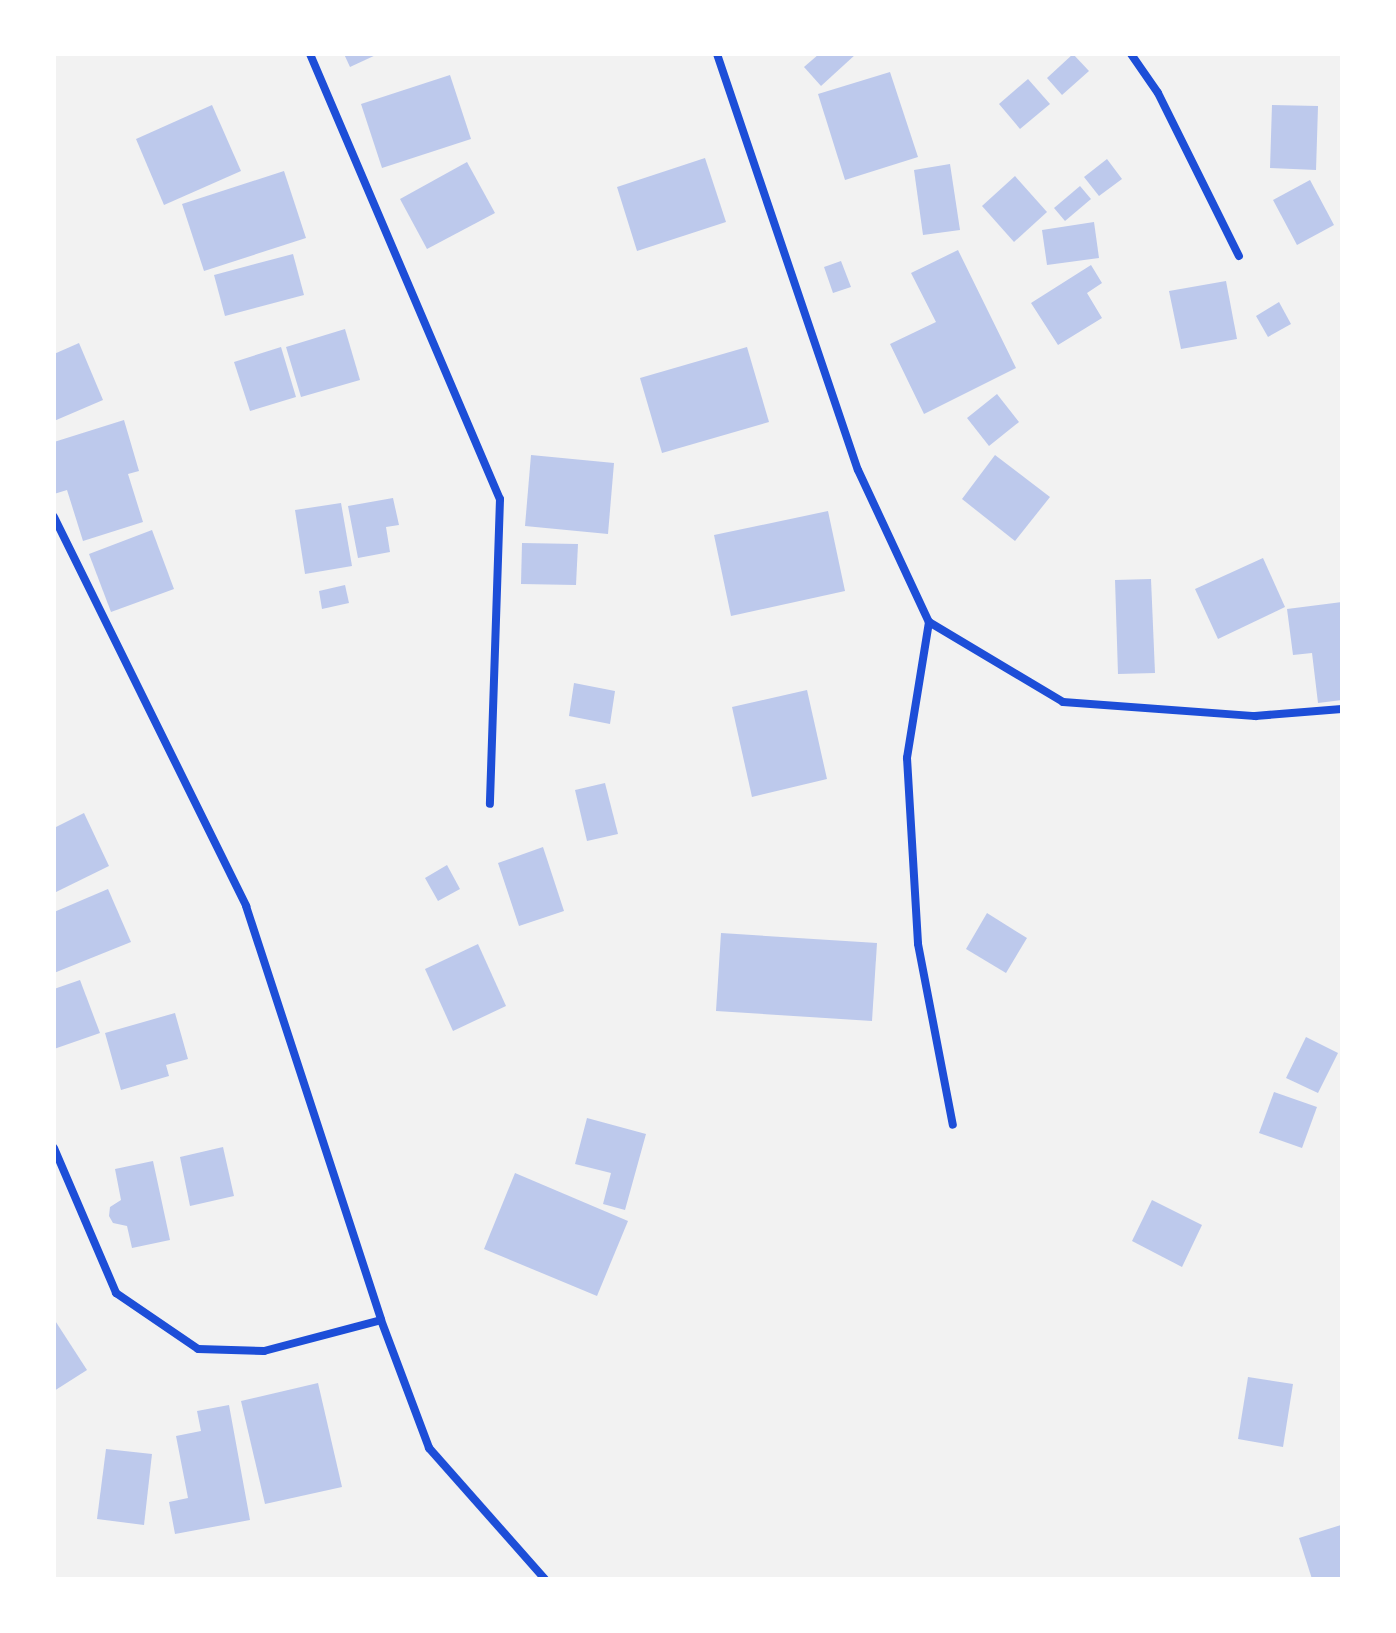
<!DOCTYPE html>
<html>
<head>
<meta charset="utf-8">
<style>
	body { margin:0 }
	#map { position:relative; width:1396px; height:1633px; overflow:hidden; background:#f2f2f2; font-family:"DM Sans",sans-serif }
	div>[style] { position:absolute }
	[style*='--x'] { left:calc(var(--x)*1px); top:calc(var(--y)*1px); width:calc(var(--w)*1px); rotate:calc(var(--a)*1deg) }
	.building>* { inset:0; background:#bdc9ec }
	.minor>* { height:8px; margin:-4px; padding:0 4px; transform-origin:4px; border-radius:4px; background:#1d4ed8 }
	span { translate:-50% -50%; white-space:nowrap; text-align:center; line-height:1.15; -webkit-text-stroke:6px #fff; paint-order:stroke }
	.frame { position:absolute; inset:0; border:56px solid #fff; pointer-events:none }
</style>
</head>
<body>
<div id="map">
	<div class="building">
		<i style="clip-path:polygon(344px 54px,378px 54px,350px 67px)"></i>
		<i style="clip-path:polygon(819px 54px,856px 54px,821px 86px,804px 67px)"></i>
		<i style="clip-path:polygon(1073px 54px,1089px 71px,1062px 95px,1047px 78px)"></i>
		<i style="clip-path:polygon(890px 72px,918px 157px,845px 180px,818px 94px)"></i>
		<i style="clip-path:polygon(450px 75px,471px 139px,382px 168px,361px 104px)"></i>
		<i style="clip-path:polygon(1028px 79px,1050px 104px,1020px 129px,999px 104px)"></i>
		<i style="clip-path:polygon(212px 105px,241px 171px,164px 205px,136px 139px)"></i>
		<i style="clip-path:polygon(1272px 105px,1318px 106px,1316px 170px,1270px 168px)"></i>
		<i style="clip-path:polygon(705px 158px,726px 222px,637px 251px,617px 187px)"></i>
		<i style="clip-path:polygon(1107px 159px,1122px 179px,1099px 196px,1084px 177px)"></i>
		<i style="clip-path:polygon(467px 162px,495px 213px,427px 249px,400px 199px)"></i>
		<i style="clip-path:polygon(950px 164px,960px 230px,923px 235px,914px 170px)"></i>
		<i style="clip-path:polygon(284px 171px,306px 238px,204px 271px,182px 204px)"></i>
		<i style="clip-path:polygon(1015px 176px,1047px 212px,1014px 242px,982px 206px)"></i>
		<i style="clip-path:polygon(1310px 180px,1334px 225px,1297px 245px,1273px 200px)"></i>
		<i style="clip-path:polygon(1080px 186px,1091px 199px,1065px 221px,1054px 208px)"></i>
		<i style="clip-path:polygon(1094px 222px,1099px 258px,1047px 265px,1042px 230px)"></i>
		<i style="clip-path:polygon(958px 250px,1016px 368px,924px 414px,890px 344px,936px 322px,911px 273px)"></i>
		<i style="clip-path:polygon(293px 254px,304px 295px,225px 316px,214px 275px)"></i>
		<i style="clip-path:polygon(841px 261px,851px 287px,833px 293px,824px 267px)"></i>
		<i style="clip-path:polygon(1091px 265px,1102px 283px,1087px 293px,1102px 318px,1058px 345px,1031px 303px)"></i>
		<i style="clip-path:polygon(1226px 281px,1237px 339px,1181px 349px,1169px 291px)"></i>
		<i style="clip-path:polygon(1279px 302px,1291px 324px,1268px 337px,1256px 316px)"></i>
		<i style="clip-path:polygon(345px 329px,360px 380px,301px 397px,286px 347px)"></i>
		<i style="clip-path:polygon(79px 343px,103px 400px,54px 421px,54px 354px)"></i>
		<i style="clip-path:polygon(281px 347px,296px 397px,250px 411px,234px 362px)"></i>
		<i style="clip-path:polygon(747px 347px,769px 422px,662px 453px,640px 378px)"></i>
		<i style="clip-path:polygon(997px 394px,1019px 422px,989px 446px,967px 418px)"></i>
		<i style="clip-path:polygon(124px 420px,139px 471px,128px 474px,143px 522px,83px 541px,67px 490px,54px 494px,54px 442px)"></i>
		<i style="clip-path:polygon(531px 455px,614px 463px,608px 534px,525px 526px)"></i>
		<i style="clip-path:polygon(995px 455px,1050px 497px,1015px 541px,962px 499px)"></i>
		<i style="clip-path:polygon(393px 498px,399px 525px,386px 527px,390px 552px,358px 558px,348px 506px)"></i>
		<i style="clip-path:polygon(341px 503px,352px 566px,305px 574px,295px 510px)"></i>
		<i style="clip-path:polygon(828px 511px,845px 591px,731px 616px,714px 535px)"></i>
		<i style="clip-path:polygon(152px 530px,174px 589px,111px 612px,89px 554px)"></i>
		<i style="clip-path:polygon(522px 543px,578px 544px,576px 585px,521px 584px)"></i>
		<i style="clip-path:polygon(1263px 558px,1285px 607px,1218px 639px,1195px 589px)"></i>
		<i style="clip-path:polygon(1151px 579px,1155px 673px,1118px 674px,1115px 580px)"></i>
		<i style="clip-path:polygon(345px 585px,349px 603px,322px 609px,319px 591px)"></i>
		<i style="clip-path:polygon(1342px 602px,1342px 700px,1318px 703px,1312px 653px,1293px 655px,1287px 609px)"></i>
		<i style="clip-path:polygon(574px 683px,615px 691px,610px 724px,569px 716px)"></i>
		<i style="clip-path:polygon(807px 690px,827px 779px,752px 797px,732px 707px)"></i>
		<i style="clip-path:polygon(605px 783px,618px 834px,587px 841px,575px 790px)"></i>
		<i style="clip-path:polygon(84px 813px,109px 866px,54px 893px,54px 828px)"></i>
		<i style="clip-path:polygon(543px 847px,564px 911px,519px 926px,498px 863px)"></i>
		<i style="clip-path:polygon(447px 865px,460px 889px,438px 901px,425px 878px)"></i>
		<i style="clip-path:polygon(108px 889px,131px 942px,54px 973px,54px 912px)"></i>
		<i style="clip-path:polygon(987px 913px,1027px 938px,1006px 973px,966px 949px)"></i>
		<i style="clip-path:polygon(721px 933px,877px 943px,872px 1021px,716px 1011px)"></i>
		<i style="clip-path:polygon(478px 944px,506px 1006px,453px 1031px,425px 969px)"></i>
		<i style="clip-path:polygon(80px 980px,100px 1033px,54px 1049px,54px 989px)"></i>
		<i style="clip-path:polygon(175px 1013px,188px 1059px,166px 1065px,169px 1076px,121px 1090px,105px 1033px)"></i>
		<i style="clip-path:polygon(1306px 1037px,1338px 1053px,1318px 1093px,1286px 1078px)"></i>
		<i style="clip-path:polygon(1274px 1092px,1317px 1107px,1302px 1148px,1259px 1133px)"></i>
		<i style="clip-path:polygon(587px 1118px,646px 1134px,625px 1210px,603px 1204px,611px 1173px,575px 1164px)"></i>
		<i style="clip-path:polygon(223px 1147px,234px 1196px,190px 1206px,180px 1157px)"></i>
		<i style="clip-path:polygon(153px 1161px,170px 1240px,132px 1248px,127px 1226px,113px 1223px,109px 1216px,110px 1207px,121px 1200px,115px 1169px)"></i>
		<i style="clip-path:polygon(515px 1173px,628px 1221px,597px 1296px,484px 1249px)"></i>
		<i style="clip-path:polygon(1152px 1200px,1202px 1225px,1182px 1267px,1132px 1241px)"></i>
		<i style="clip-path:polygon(54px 1319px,87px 1370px,54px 1391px)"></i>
		<i style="clip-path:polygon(1248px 1377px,1293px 1384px,1283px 1447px,1238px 1439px)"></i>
		<i style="clip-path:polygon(318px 1383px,342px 1487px,265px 1504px,241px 1401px)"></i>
		<i style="clip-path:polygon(229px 1405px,250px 1520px,175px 1534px,169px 1502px,188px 1498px,176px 1436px,201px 1431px,197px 1411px)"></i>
		<i style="clip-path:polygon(106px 1449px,152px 1454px,144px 1525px,97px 1519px)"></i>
		<i style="clip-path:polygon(1341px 1525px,1342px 1579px,1312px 1579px,1299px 1538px)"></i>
	</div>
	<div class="minor">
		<i style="--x:310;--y:54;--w:484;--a:66.9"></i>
		<i style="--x:500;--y:499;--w:305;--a:91.9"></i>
		<i style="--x:717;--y:54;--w:439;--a:71.3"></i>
		<i style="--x:858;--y:470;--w:168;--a:65"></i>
		<i style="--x:929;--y:622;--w:156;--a:30.8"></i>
		<i style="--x:1063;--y:702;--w:193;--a:4.2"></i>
		<i style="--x:1255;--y:716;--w:87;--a:-4.6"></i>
		<i style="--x:1131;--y:54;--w:47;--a:55.3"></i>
		<i style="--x:1158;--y:93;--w:182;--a:63.6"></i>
		<i style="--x:54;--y:517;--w:434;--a:63.7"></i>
		<i style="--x:246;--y:906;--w:435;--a:71.9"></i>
		<i style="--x:381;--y:1320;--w:137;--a:69.4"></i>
		<i style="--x:429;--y:1448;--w:175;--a:48.5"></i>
		<i style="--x:929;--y:622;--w:138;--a:99.2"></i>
		<i style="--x:907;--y:758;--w:186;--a:86.6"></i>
		<i style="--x:918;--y:944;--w:184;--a:79.1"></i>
		<i style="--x:54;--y:1148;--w:158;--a:66.8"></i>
		<i style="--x:116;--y:1293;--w:99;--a:34.3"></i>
		<i style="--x:198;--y:1349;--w:66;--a:1.7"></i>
		<i style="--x:264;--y:1351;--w:121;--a:-14.8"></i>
	</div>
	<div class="frame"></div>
</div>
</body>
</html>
